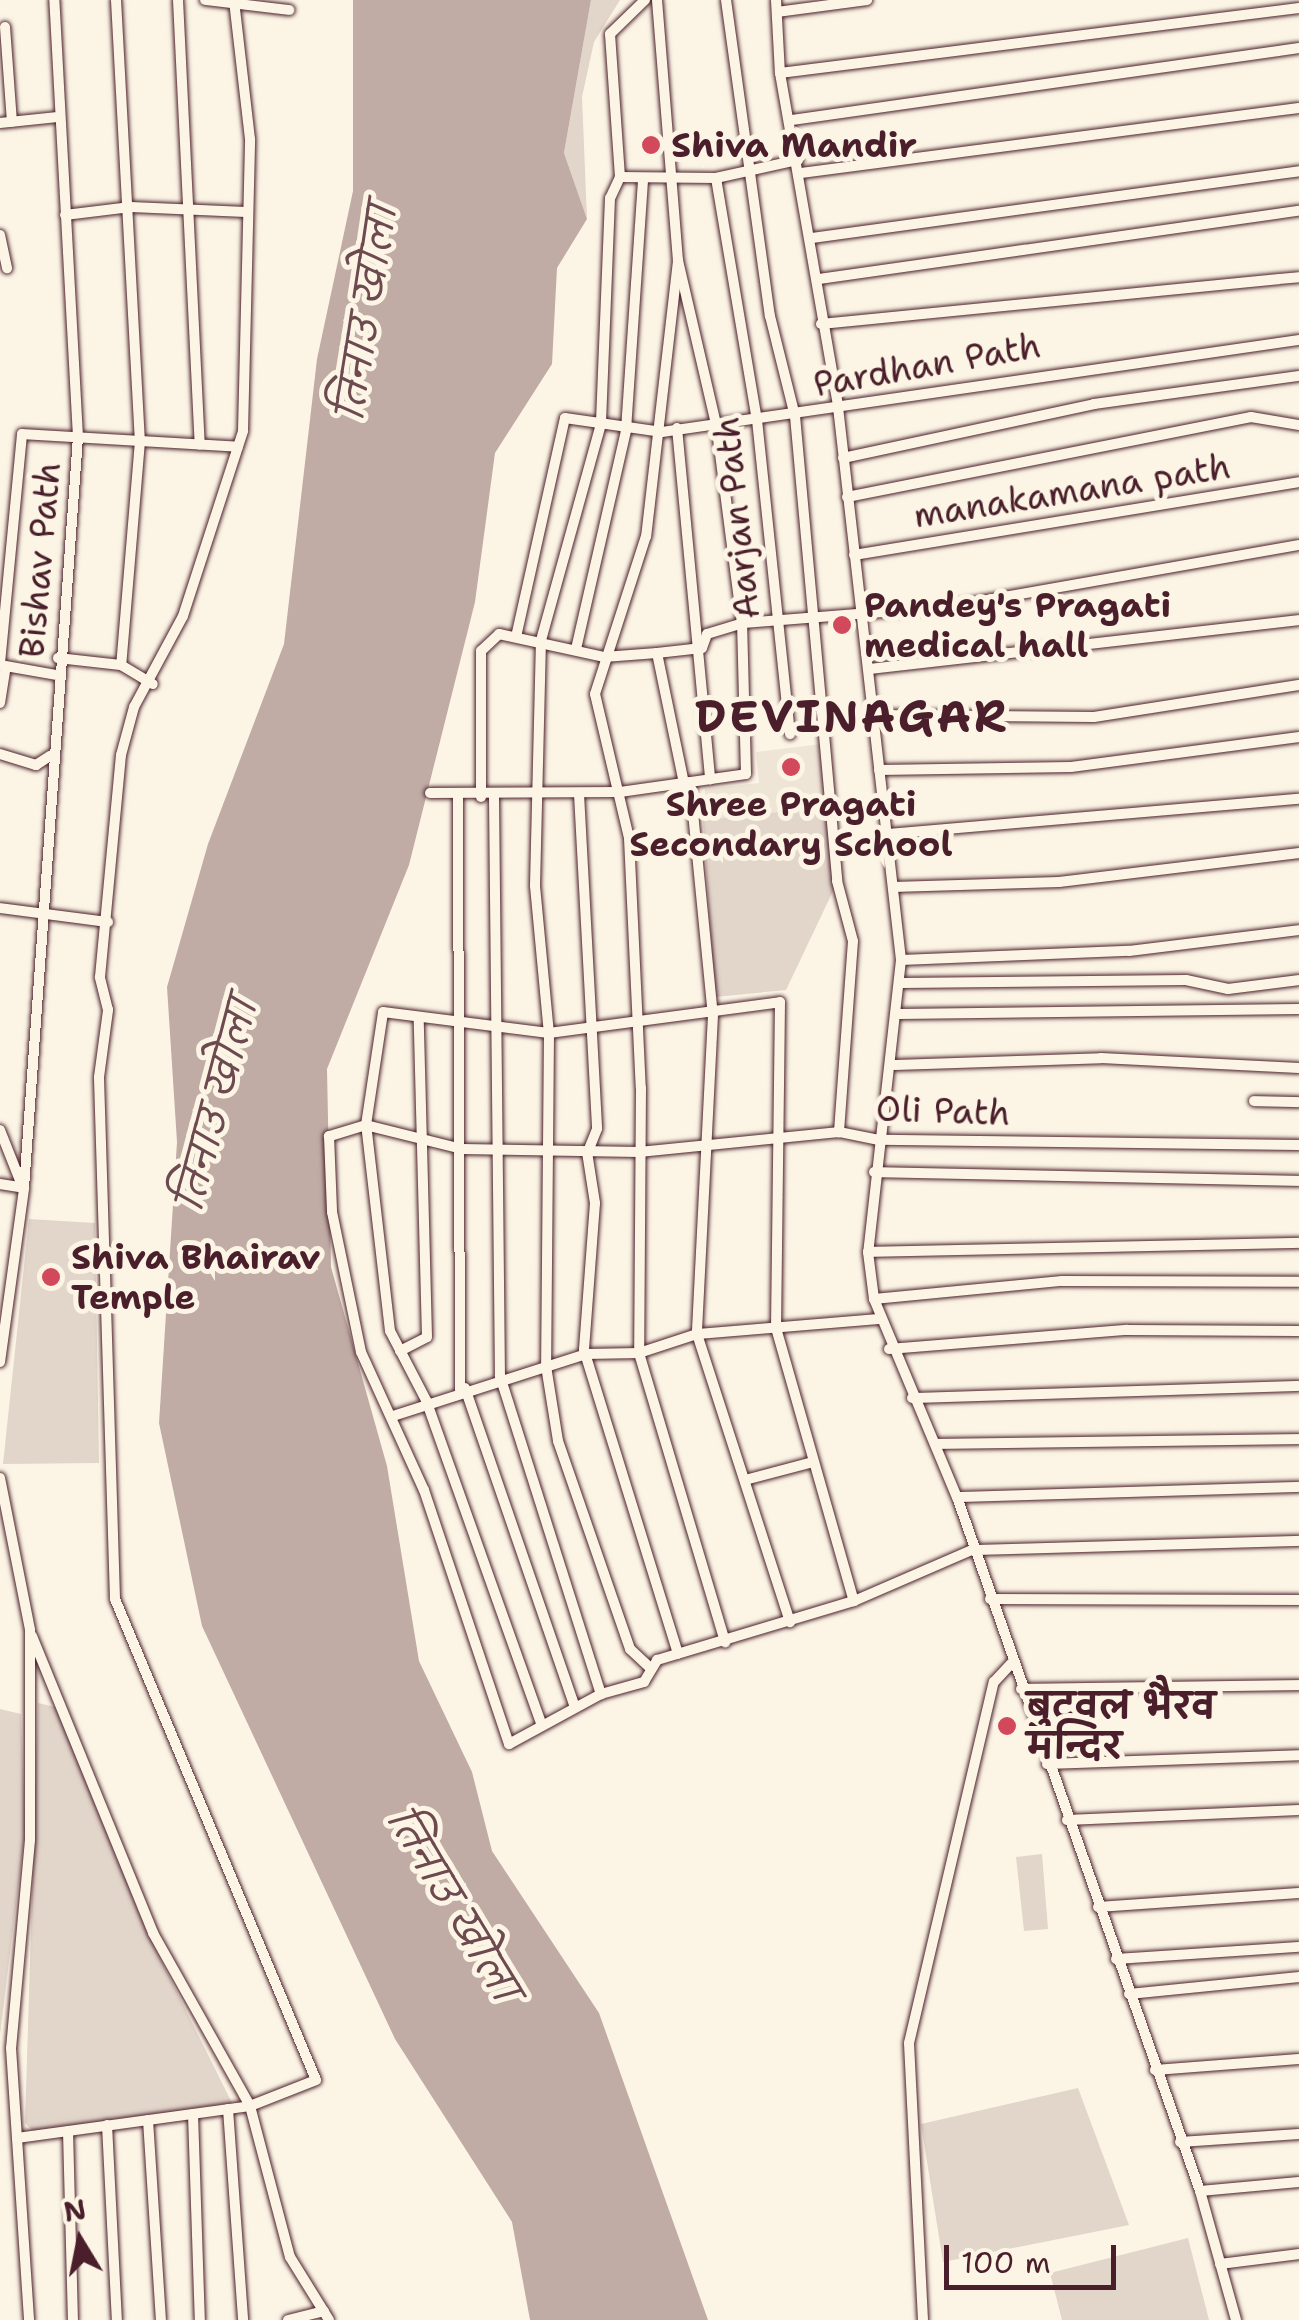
<!DOCTYPE html>
<html>
<head>
<meta charset="utf-8">
<style>
	body { margin:0 }
	#map { position:relative; width:1299px; height:2320px; overflow:hidden; background:#fcf5e5; font-family:"Shantell Sans","Playpen Sans Deva",sans-serif }
	div>[style] { position:absolute }
	[style*='--x'] { left:calc(var(--x)*1px); top:calc(var(--y)*1px); width:calc(var(--w)*1px); rotate:calc(var(--a)*1deg) }
	.built>* { inset:0; background:#eee5d7 }
	.green>* { inset:0; background:#e2d5ca }
	.water>* { inset:0; background:#c0aca5 }
	.roads { filter:drop-shadow(0 0 2px #4a1f2b) drop-shadow(0 0 2px #4a1f2b) }
	.street>* { height:10px; margin:-5px; padding:0 5px; transform-origin:5px; border-radius:5px; background:#fcf5e5 }
	.dots>* { width:28px; height:28px; translate:-50% -50%; box-sizing:border-box; border:5px solid #fcf5e5; border-radius:50% }
	span { translate:-50% -50%; white-space:nowrap; text-align:center; line-height:1.15; -webkit-text-stroke:10px #fcf5e5; paint-order:stroke }
	.poi-label { font-size:35px; color:#4a1f2b; font-weight:700 }
	.left { translate:0 -50%; text-align:left }
	.street-label { font-size:35px; color:#4a1f2b }
	.water-label { font-size:38px; color:#6d4950; font-style:italic }
	.district-label { font-size:45px; color:#4a1f2b; font-weight:700; letter-spacing:2.5px }
	.north { position:absolute; left:30px; top:2190px; width:100px; height:100px; -webkit-text-stroke:8px #fcf5e5; paint-order:stroke; rotate:350deg; font-size:28px; font-weight:700; line-height:40px; text-align:center; color:#4a1f2b }
	.north::after { content:''; display:block; margin:auto; width:35px; height:45px; background:#4a1f2b; clip-path:polygon(50% 0,100% 100%,50% 72%,0 100%) }
	.scale { position:absolute; left:944px; top:2245px; width:172px; height:45px; box-sizing:border-box; border:5px solid #4a1f2b; border-top:0; padding-left:12px; font-size:30px; line-height:35px; white-space:nowrap; color:#4a1f2b; -webkit-text-stroke:8px #fcf5e5; paint-order:stroke }
</style>
</head>
<body>
<div id="map">
	<div class="built">
		<i style="clip-path:polygon(822px 744px,829px 807px,703px 820px,705px 789px,759px 783px,756px 752px)"></i>
	</div>
	<div class="green">
		<i style="clip-path:polygon(591px 0,620px 0,594px 42px,582px 97px,587px 219px,564px 153px)"></i>
		<i style="clip-path:polygon(827px 807px,834px 889px,786px 990px,715px 997px,703px 820px)"></i>
		<i style="clip-path:polygon(29px 1219px,95px 1223px,99px 1463px,3px 1464px)"></i>
		<i style="clip-path:polygon(38px 1703px,55px 1707px,79px 1754px,155px 1948px,232px 2103px,35px 2133px,25px 2123px)"></i>
		<i style="clip-path:polygon(0 1709px,21px 1714px,25px 1831px,0 2035px)"></i>
		<i style="clip-path:polygon(1042px 1854px,1048px 1929px,1024px 1931px,1016px 1857px)"></i>
		<i style="clip-path:polygon(1078px 2088px,1129px 2225px,943px 2262px,921px 2124px)"></i>
		<i style="clip-path:polygon(1188px 2238px,1209px 2320px,1062px 2320px,1050px 2273px)"></i>
	</div>
	<div class="water">
		<i style="clip-path:polygon(353px 0,591px 0,564px 153px,587px 219px,557px 268px,552px 364px,495px 453px,475px 602px,409px 865px,327px 1069px,331px 1267px,387px 1466px,419px 1661px,472px 1772px,492px 1851px,599px 2013px,708px 2320px,530px 2320px,512px 2222px,395px 2039px,202px 1626px,159px 1423px,177px 1142px,167px 987px,208px 844px,284px 644px,317px 359px,353px 191px)"></i>
	</div>
	<div class="roads">
		<div class="street">
			<i style="--x:116;--y:0;--w:442;--a:86.9"></i>
			<i style="--x:140;--y:441;--w:225;--a:94.8"></i>
			<i style="--x:178;--y:0;--w:445;--a:87.2"></i>
			<i style="--x:205;--y:0;--w:85;--a:6.8"></i>
			<i style="--x:645;--y:0;--w:49;--a:135.8"></i>
			<i style="--x:610;--y:34;--w:143;--a:86"></i>
			<i style="--x:620;--y:177;--w:23;--a:115"></i>
			<i style="--x:610;--y:198;--w:226;--a:92.3"></i>
			<i style="--x:601;--y:424;--w:224;--a:105.5"></i>
			<i style="--x:541;--y:640;--w:246;--a:91.4"></i>
			<i style="--x:535;--y:886;--w:148;--a:84.6"></i>
			<i style="--x:549;--y:1033;--w:333;--a:90.5"></i>
			<i style="--x:546;--y:1366;--w:76;--a:80.9"></i>
			<i style="--x:558;--y:1441;--w:220;--a:70.9"></i>
			<i style="--x:630;--y:1649;--w:26;--a:43"></i>
			<i style="--x:726;--y:0;--w:319;--a:82.1"></i>
			<i style="--x:770;--y:316;--w:103;--a:76"></i>
			<i style="--x:795;--y:416;--w:467;--a:84.8"></i>
			<i style="--x:837;--y:881;--w:62;--a:75.1"></i>
			<i style="--x:853;--y:941;--w:192;--a:94.2"></i>
			<i style="--x:776;--y:0;--w:73;--a:86.9"></i>
			<i style="--x:780;--y:73;--w:339;--a:80.1"></i>
			<i style="--x:838;--y:407;--w:557;--a:83.5"></i>
			<i style="--x:901;--y:960;--w:294;--a:96.4"></i>
			<i style="--x:868;--y:1252;--w:47;--a:82.7"></i>
			<i style="--x:874;--y:1299;--w:215;--a:67.3"></i>
			<i style="--x:957;--y:1497;--w:735;--a:70.7"></i>
			<i style="--x:1200;--y:2191;--w:134;--a:74.4"></i>
			<i style="--x:777;--y:12;--w:91;--a:-7.6"></i>
			<i style="--x:5;--y:27;--w:95;--a:85.8"></i>
			<i style="--x:780;--y:73;--w:523;--a:-7.14"></i>
			<i style="--x:792;--y:120;--w:512;--a:-8.08"></i>
			<i style="--x:0;--y:123;--w:58;--a:-5.9"></i>
			<i style="--x:801;--y:173;--w:502;--a:-7.44"></i>
			<i style="--x:620;--y:177;--w:96;--a:0.6"></i>
			<i style="--x:716;--y:178;--w:84;--a:-12.4"></i>
			<i style="--x:716;--y:178;--w:245;--a:80.4"></i>
			<i style="--x:757;--y:420;--w:316;--a:84"></i>
			<i style="--x:65;--y:215;--w:66;--a:-6.9"></i>
			<i style="--x:131;--y:207;--w:115;--a:2.5"></i>
			<i style="--x:0;--y:235;--w:34;--a:78"></i>
			<i style="--x:812;--y:238;--w:492;--a:-7.8"></i>
			<i style="--x:678;--y:261;--w:277;--a:96.6"></i>
			<i style="--x:646;--y:536;--w:166;--a:107.9"></i>
			<i style="--x:595;--y:694;--w:148;--a:76.7"></i>
			<i style="--x:629;--y:838;--w:250;--a:87.3"></i>
			<i style="--x:641;--y:1088;--w:265;--a:90.4"></i>
			<i style="--x:639;--y:1353;--w:302;--a:73.4"></i>
			<i style="--x:819;--y:279;--w:485;--a:-8.1"></i>
			<i style="--x:821;--y:324;--w:480;--a:-5.6"></i>
			<i style="--x:677;--y:428;--w:353;--a:84.6"></i>
			<i style="--x:843;--y:458;--w:257;--a:-12.1"></i>
			<i style="--x:1094;--y:404;--w:207;--a:-7.8"></i>
			<i style="--x:847;--y:497;--w:412;--a:-11.2"></i>
			<i style="--x:1251;--y:417;--w:49;--a:9.5"></i>
			<i style="--x:854;--y:555;--w:451;--a:-9.3"></i>
			<i style="--x:516;--y:637;--w:224;--a:-77.4"></i>
			<i style="--x:565;--y:418;--w:98;--a:8.2"></i>
			<i style="--x:662;--y:432;--w:644;--a:-8.22"></i>
			<i style="--x:576;--y:649;--w:225;--a:-77.1"></i>
			<i style="--x:626;--y:430;--w:251;--a:-86.1"></i>
			<i style="--x:657;--y:653;--w:133;--a:78.3"></i>
			<i style="--x:58;--y:658;--w:63;--a:6.3"></i>
			<i style="--x:121;--y:665;--w:37;--a:31"></i>
			<i style="--x:0;--y:663;--w:230;--a:-84.5"></i>
			<i style="--x:22;--y:434;--w:216;--a:3.4"></i>
			<i style="--x:0;--y:665;--w:58;--a:10"></i>
			<i style="--x:870;--y:669;--w:432;--a:-6.5"></i>
			<i style="--x:0;--y:703;--w:37;--a:-81"></i>
			<i style="--x:874;--y:715;--w:220;--a:0.5"></i>
			<i style="--x:1094;--y:717;--w:207;--a:-8.9"></i>
			<i style="--x:0;--y:754;--w:38;--a:17"></i>
			<i style="--x:36;--y:765;--w:17;--a:-33"></i>
			<i style="--x:879;--y:770;--w:192;--a:-0.9"></i>
			<i style="--x:1071;--y:767;--w:230;--a:-7.5"></i>
			<i style="--x:690;--y:782;--w:234;--a:84.4"></i>
			<i style="--x:713;--y:1015;--w:319;--a:92.9"></i>
			<i style="--x:697;--y:1334;--w:303;--a:72.1"></i>
			<i style="--x:430;--y:793;--w:190;--a:-0.3"></i>
			<i style="--x:620;--y:792;--w:127;--a:-8.1"></i>
			<i style="--x:746;--y:774;--w:151;--a:-91.5"></i>
			<i style="--x:742;--y:623;--w:201;--a:-97.4"></i>
			<i style="--x:716;--y:424;--w:167;--a:-103.1"></i>
			<i style="--x:678;--y:261;--w:262;--a:-94.6"></i>
			<i style="--x:579;--y:794;--w:335;--a:86.9"></i>
			<i style="--x:597;--y:1129;--w:24;--a:112"></i>
			<i style="--x:458;--y:796;--w:594;--a:89.81"></i>
			<i style="--x:481;--y:797;--w:146;--a:-90"></i>
			<i style="--x:481;--y:651;--w:25;--a:-43"></i>
			<i style="--x:499;--y:634;--w:107;--a:12.4"></i>
			<i style="--x:604;--y:657;--w:53;--a:-4.3"></i>
			<i style="--x:657;--y:653;--w:45;--a:-6.3"></i>
			<i style="--x:702;--y:648;--w:15;--a:-70"></i>
			<i style="--x:707;--y:634;--w:37;--a:-17"></i>
			<i style="--x:742;--y:623;--w:206;--a:-4.5"></i>
			<i style="--x:947;--y:607;--w:357;--a:-10"></i>
			<i style="--x:494;--y:797;--w:579;--a:89.41"></i>
			<i style="--x:500;--y:1376;--w:334;--a:72.4"></i>
			<i style="--x:888;--y:834;--w:412;--a:-4.9"></i>
			<i style="--x:893;--y:887;--w:166;--a:-1.7"></i>
			<i style="--x:1059;--y:882;--w:242;--a:-6.9"></i>
			<i style="--x:0;--y:908;--w:109;--a:7.4"></i>
			<i style="--x:901;--y:960;--w:228;--a:-2.3"></i>
			<i style="--x:1129;--y:951;--w:171;--a:-7"></i>
			<i style="--x:902;--y:983;--w:284;--a:-0.6"></i>
			<i style="--x:1186;--y:980;--w:43;--a:12.1"></i>
			<i style="--x:1228;--y:989;--w:72;--a:-7.2"></i>
			<i style="--x:899;--y:1014;--w:400;--a:-0.7"></i>
			<i style="--x:895;--y:1065;--w:206;--a:-1.9"></i>
			<i style="--x:1101;--y:1058;--w:198;--a:2.9"></i>
			<i style="--x:1254;--y:1101;--w:45;--a:1.3"></i>
			<i style="--x:0;--y:1130;--w:57;--a:68.4"></i>
			<i style="--x:1299;--y:1145;--w:420;--a:-179.3"></i>
			<i style="--x:879;--y:1140;--w:41;--a:-168.7"></i>
			<i style="--x:839;--y:1132;--w:201;--a:174.3"></i>
			<i style="--x:639;--y:1152;--w:177;--a:-179"></i>
			<i style="--x:462;--y:1149;--w:99;--a:-166"></i>
			<i style="--x:366;--y:1125;--w:39;--a:163"></i>
			<i style="--x:329;--y:1136;--w:76;--a:87.7"></i>
			<i style="--x:332;--y:1212;--w:143;--a:78.3"></i>
			<i style="--x:361;--y:1352;--w:152;--a:65.5"></i>
			<i style="--x:424;--y:1490;--w:268;--a:71.5"></i>
			<i style="--x:509;--y:1744;--w:105;--a:-28.5"></i>
			<i style="--x:601;--y:1694;--w:45;--a:-15.6"></i>
			<i style="--x:644;--y:1682;--w:26;--a:-59"></i>
			<i style="--x:657;--y:1660;--w:206;--a:-16.7"></i>
			<i style="--x:854;--y:1601;--w:129;--a:-23.4"></i>
			<i style="--x:972;--y:1550;--w:327;--a:-1.6"></i>
			<i style="--x:587;--y:1152;--w:52;--a:81.1"></i>
			<i style="--x:595;--y:1203;--w:147;--a:94.3"></i>
			<i style="--x:584;--y:1350;--w:318;--a:72.8"></i>
			<i style="--x:874;--y:1172;--w:425;--a:1.2"></i>
			<i style="--x:0;--y:1184;--w:24;--a:9"></i>
			<i style="--x:868;--y:1252;--w:431;--a:-1.2"></i>
			<i style="--x:874;--y:1299;--w:189;--a:-5.5"></i>
			<i style="--x:1062;--y:1281;--w:237;--a:0.2"></i>
			<i style="--x:889;--y:1349;--w:239;--a:-4.6"></i>
			<i style="--x:1127;--y:1330;--w:172;--a:0.3"></i>
			<i style="--x:400;--y:1351;--w:30;--a:-27"></i>
			<i style="--x:427;--y:1337;--w:316;--a:-91.5"></i>
			<i style="--x:0;--y:1362;--w:176;--a:-82.1"></i>
			<i style="--x:24;--y:1188;--w:753;--a:-85.89"></i>
			<i style="--x:78;--y:437;--w:438;--a:-93.1"></i>
			<i style="--x:465;--y:1388;--w:337;--a:71"></i>
			<i style="--x:912;--y:1398;--w:387;--a:-1.8"></i>
			<i style="--x:393;--y:1416;--w:203;--a:-17.8"></i>
			<i style="--x:586;--y:1354;--w:53;--a:-1.1"></i>
			<i style="--x:639;--y:1353;--w:61;--a:-18.1"></i>
			<i style="--x:697;--y:1334;--w:183;--a:-4.7"></i>
			<i style="--x:937;--y:1444;--w:362;--a:-0.8"></i>
			<i style="--x:0;--y:1478;--w:155;--a:78.8"></i>
			<i style="--x:30;--y:1630;--w:210;--a:90"></i>
			<i style="--x:30;--y:1840;--w:209;--a:95.2"></i>
			<i style="--x:11;--y:2048;--w:273;--a:86.2"></i>
			<i style="--x:745;--y:1480;--w:70;--a:-14.8"></i>
			<i style="--x:957;--y:1497;--w:342;--a:-1.7"></i>
			<i style="--x:990;--y:1599;--w:309;--a:0.2"></i>
			<i style="--x:32;--y:1636;--w:321;--a:67.8"></i>
			<i style="--x:153;--y:1933;--w:198;--a:60.7"></i>
			<i style="--x:250;--y:2106;--w:156;--a:75.2"></i>
			<i style="--x:290;--y:2257;--w:74;--a:58.2"></i>
			<i style="--x:1021;--y:1689;--w:278;--a:-0.8"></i>
			<i style="--x:541;--y:1723;--w:341;--a:-109.6"></i>
			<i style="--x:427;--y:1402;--w:80;--a:-117.5"></i>
			<i style="--x:390;--y:1331;--w:207;--a:-96.6"></i>
			<i style="--x:366;--y:1125;--w:114;--a:-81.4"></i>
			<i style="--x:383;--y:1012;--w:167;--a:7.2"></i>
			<i style="--x:549;--y:1033;--w:233;--a:-7.6"></i>
			<i style="--x:780;--y:1002;--w:326;--a:90.7"></i>
			<i style="--x:776;--y:1328;--w:284;--a:74.1"></i>
			<i style="--x:1047;--y:1764;--w:252;--a:-2"></i>
			<i style="--x:1067;--y:1820;--w:232;--a:-2.5"></i>
			<i style="--x:1098;--y:1907;--w:201;--a:-4"></i>
			<i style="--x:1116;--y:1959;--w:183;--a:-3.8"></i>
			<i style="--x:1129;--y:1994;--w:171;--a:-5.7"></i>
			<i style="--x:1155;--y:2070;--w:144;--a:-4.4"></i>
			<i style="--x:228;--y:2109;--w:212;--a:85.9"></i>
			<i style="--x:193;--y:2114;--w:206;--a:88.1"></i>
			<i style="--x:148;--y:2120;--w:200;--a:86.3"></i>
			<i style="--x:107;--y:2125;--w:195;--a:87.1"></i>
			<i style="--x:68;--y:2131;--w:189;--a:88.5"></i>
			<i style="--x:17;--y:2138;--w:235;--a:-7.8"></i>
			<i style="--x:250;--y:2106;--w:71;--a:-21.5"></i>
			<i style="--x:316;--y:2080;--w:521;--a:-112.68"></i>
			<i style="--x:115;--y:1599;--w:522;--a:-91.76"></i>
			<i style="--x:99;--y:1077;--w:68;--a:-82.3"></i>
			<i style="--x:108;--y:1010;--w:34;--a:-104"></i>
			<i style="--x:100;--y:977;--w:223;--a:-84.6"></i>
			<i style="--x:121;--y:755;--w:50;--a:-74.8"></i>
			<i style="--x:134;--y:707;--w:103;--a:-61.7"></i>
			<i style="--x:183;--y:616;--w:194;--a:-72"></i>
			<i style="--x:243;--y:431;--w:292;--a:-88.6"></i>
			<i style="--x:250;--y:139;--w:140;--a:-96.6"></i>
			<i style="--x:1180;--y:2142;--w:119;--a:-3.8"></i>
			<i style="--x:1200;--y:2191;--w:99;--a:-5.2"></i>
			<i style="--x:1220;--y:2264;--w:80;--a:-7.2"></i>
			<i style="--x:288;--y:2320;--w:37;--a:-14"></i>
			<i style="--x:923;--y:2320;--w:277;--a:-92.9"></i>
			<i style="--x:909;--y:2043;--w:371;--a:-76.8"></i>
			<i style="--x:994;--y:1682;--w:26;--a:-47"></i>
		</div>
	</div>
	<div class="dots">
		<i style="left:651px;top:145px;background:#d1495b"></i>
		<i style="left:842px;top:625px;background:#d1495b"></i>
		<i style="left:791px;top:767px;background:#d1495b"></i>
		<i style="left:51px;top:1277px;background:#d1495b"></i>
		<i style="left:1007px;top:1726px;background:#d1495b"></i>
	</div>
	<div class="poi-label">
		<span class="left" style="left:671px;top:145px">Shiva Mandir</span>
		<span class="left" style="left:864px;top:625px">Pandey's Pragati<br>medical hall</span>
		<span style="left:791px;top:824px">Shree Pragati<br>Secondary School</span>
		<span class="left" style="left:71px;top:1277px">Shiva Bhairav<br>Temple</span>
		<span class="left" style="left:1027px;top:1726px">बुटवल भैरव<br>मन्दिर</span>
	</div>
	<div class="street-label">
		<span style="left:927px;top:365px;rotate:-10deg">Pardhan Path</span>
		<span style="left:1072px;top:491px;rotate:-9deg">manakamana path</span>
		<span style="left:737px;top:518px;rotate:-96deg">Aarjan Path</span>
		<span style="left:40px;top:560px;rotate:-85deg">Bishav Path</span>
		<span style="left:943px;top:1111px;rotate:2deg">Oli Path</span>
	</div>
	<div class="water-label">
		<span style="left:366px;top:313px;rotate:-81deg">तिनाउ खोला</span>
		<span style="left:216px;top:1105px;rotate:-75deg">तिनाउ खोला</span>
		<span style="left:453px;top:1904px;rotate:59deg">तिनाउ खोला</span>
	</div>
	<div class="district-label">
		<span style="left:852px;top:717px">DEVINAGAR</span>
	</div>
	<div class="north">N</div>
	<div class="scale">100 m</div>
</div>
</body>
</html>
